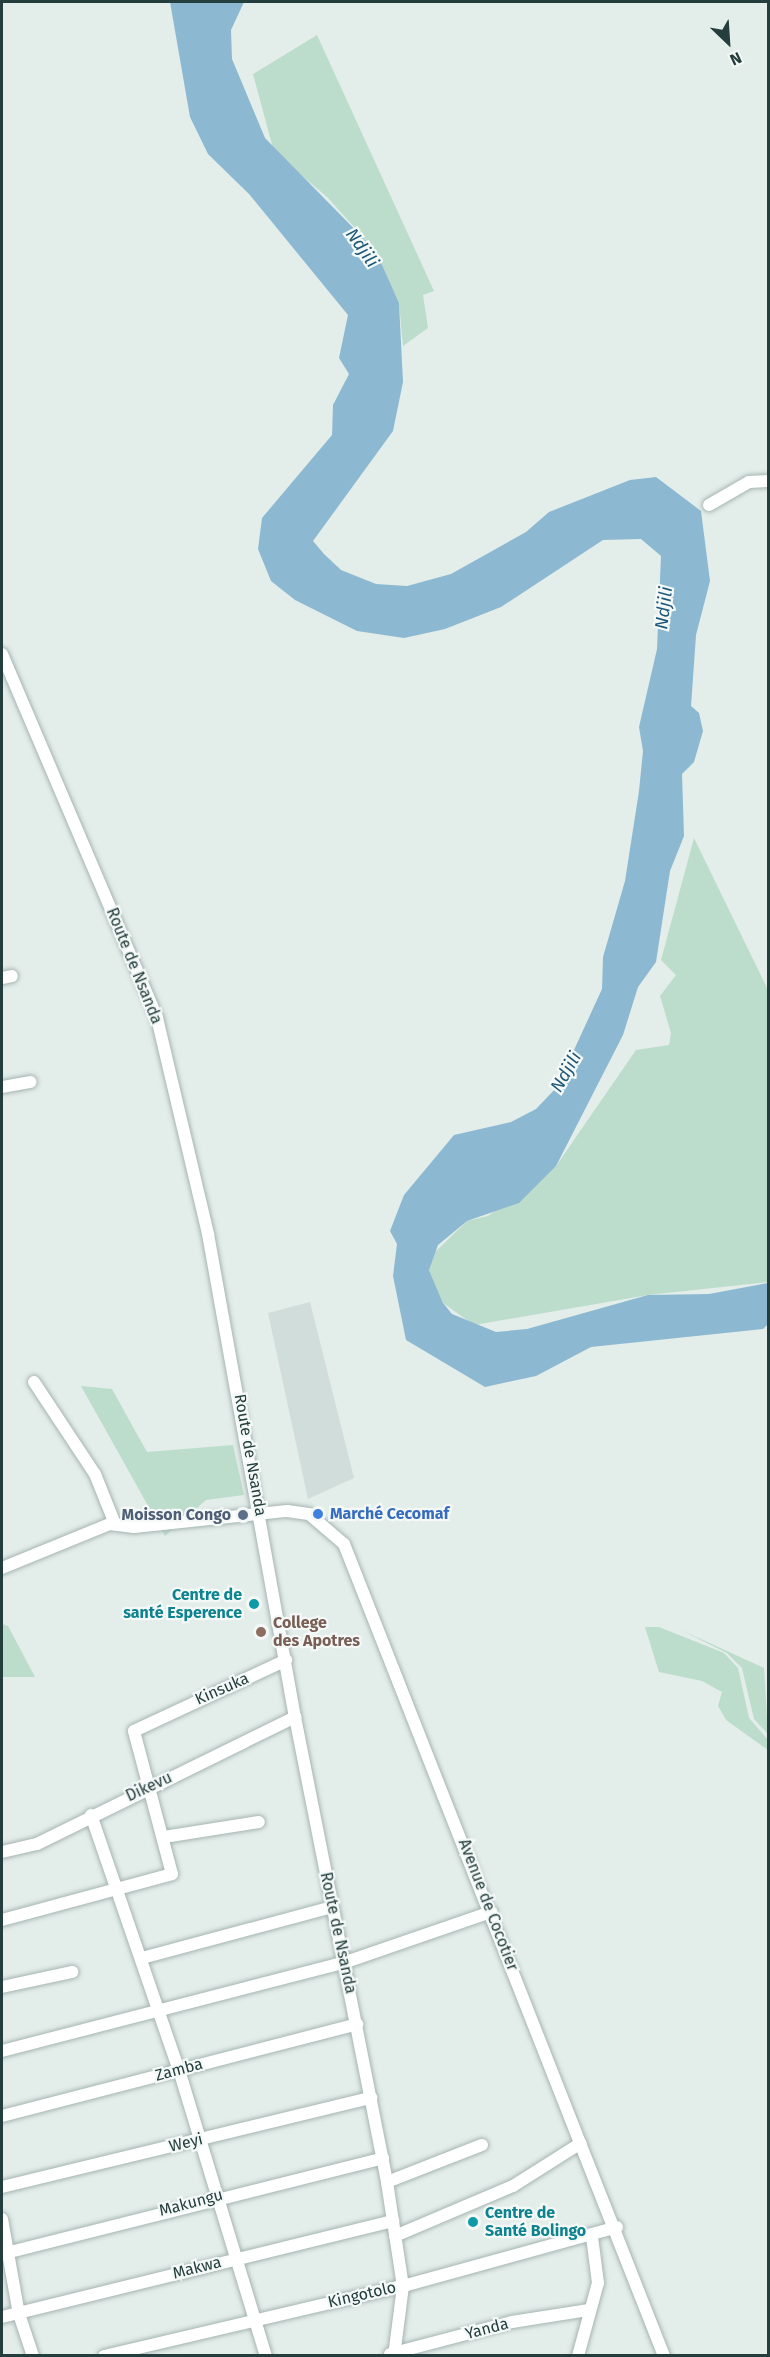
<!DOCTYPE html>
<html>
<head>
<meta charset="utf-8">
<style>
	body { margin:0 }
	#map { position:relative; width:770px; height:2357px; overflow:hidden; background:#e3edea; font-family:"Fira Sans",sans-serif }
	div>[style] { position:absolute }
	[style*='--x'] { left:calc(var(--x)*1px); top:calc(var(--y)*1px); width:calc(var(--w)*1px); rotate:calc(var(--a)*1deg) }
	.built>* { inset:0; background:#d1ddda }
	.green>* { inset:0; background:#bdddcc }
	.water>* { inset:0; background:#8cb9d1 }
	.roads { filter:drop-shadow(0 0 2px #a6b5b2) drop-shadow(0 0 2px #a6b5b2) }
	.minor>* { height:12px; margin:-6px; padding:0 6px; transform-origin:6px; border-radius:6px; background:#fff }
	.dots>* { width:16px; height:16px; translate:-50% -50%; box-sizing:border-box; border:3px solid #f4f9f8; border-radius:50% }
	span { translate:-50% -50%; white-space:nowrap; text-align:center; line-height:1.15; -webkit-text-stroke:4.5px #f4f9f8; paint-order:stroke }
	.street-label { font-size:16px; color:#233e3c }
	.shop-label { font-size:16px; color:#366cbe; font-weight:700 }
	.left { translate:0 -50%; text-align:left }
	.service-label { font-size:16px; color:#4e5e75; font-weight:700 }
	.right { translate:-100% -50%; text-align:right }
	.culture-label { font-size:16px; color:#0d838f; font-weight:700 }
	.education-label { font-size:16px; color:#785e54; font-weight:700 }
	.water-label { font-size:18px; color:#1e5879; font-style:italic }
	.frame { position:absolute; inset:0; border:3px solid #233e3c; pointer-events:none }
	.north { position:absolute; left:698px; top:12px; width:60px; height:60px; -webkit-text-stroke:4px #f4f9f8; paint-order:stroke; rotate:155deg; font-size:16px; font-weight:700; line-height:24px; text-align:center; color:#233e3c }
	.north::after { content:''; display:block; margin:auto; width:21px; height:27px; background:#233e3c; clip-path:polygon(50% 0,100% 100%,50% 72%,0 100%) }
</style>
</head>
<body>
<div id="map">
	<div class="built">
		<i style="clip-path:polygon(310px 1302px,354px 1478px,308px 1499px,268px 1313px)"></i>
	</div>
	<div class="green">
		<i style="clip-path:polygon(317px 35px,434px 291px,423px 295px,428px 328px,403px 346px,399px 303px,376px 251px,327px 197px,274px 152px,253px 74px)"></i>
		<i style="clip-path:polygon(694px 838px,768px 990px,768px 1282px,648px 1295px,474px 1325px,443px 1303px,429px 1270px,431px 1256px,467px 1221px,488px 1216px,556px 1166px,636px 1050px,669px 1045px,671px 1033px,660px 996px,676px 975px,661px 960px)"></i>
		<i style="clip-path:polygon(81px 1386px,112px 1389px,147px 1452px,233px 1445px,244px 1495px,206px 1500px,165px 1536px)"></i>
		<i style="clip-path:polygon(2px 1624px,8px 1626px,35px 1677px,2px 1677px)"></i>
		<i style="clip-path:polygon(645px 1627px,659px 1627px,724px 1653px,738px 1668px,749px 1718px,768px 1740px,768px 1750px,726px 1720px,718px 1706px,722px 1692px,702px 1681px,659px 1672px)"></i>
		<i style="clip-path:polygon(679px 1629px,764px 1668px,768px 1734px,754px 1719px,742px 1668px,727px 1653px)"></i>
	</div>
	<div class="water">
		<i style="clip-path:polygon(170px 2px,244px 2px,231px 30px,232px 59px,265px 138px,376px 251px,399px 303px,403px 382px,393px 431px,313px 541px,324px 554px,341px 570px,376px 584px,407px 586px,451px 574px,526px 532px,549px 512px,630px 480px,656px 477px,701px 511px,710px 581px,696px 635px,691px 706px,699px 713px,703px 731px,694px 762px,682px 774px,684px 836px,670px 871px,656px 962px,638px 987px,623px 1035px,556px 1166px,519px 1203px,467px 1221px,438px 1245px,429px 1270px,443px 1303px,452px 1314px,496px 1332px,527px 1329px,648px 1295px,709px 1294px,768px 1283px,768px 1324px,763px 1329px,591px 1347px,536px 1376px,485px 1387px,406px 1340px,393px 1276px,397px 1244px,390px 1231px,404px 1195px,454px 1135px,511px 1122px,536px 1109px,557px 1087px,602px 989px,603px 957px,625px 881px,639px 791px,643px 751px,639px 727px,657px 649px,661px 556px,641px 539px,603px 540px,501px 607px,445px 629px,404px 638px,357px 631px,295px 600px,271px 581px,258px 549px,262px 518px,332px 435px,333px 405px,349px 374px,339px 358px,348px 315px,249px 194px,208px 154px,190px 117px)"></i>
	</div>
	<div class="roads">
		<div class="minor">
			<i style="--x:709;--y:505;--w:46;--a:-29.9"></i>
			<i style="--x:749;--y:482;--w:19;--a:-3"></i>
			<i style="--x:2;--y:654;--w:396;--a:66.9"></i>
			<i style="--x:157;--y:1018;--w:222;--a:76.7"></i>
			<i style="--x:208;--y:1234;--w:491;--a:79.8"></i>
			<i style="--x:295;--y:1717;--w:474;--a:78.8"></i>
			<i style="--x:387;--y:2182;--w:105;--a:81.3"></i>
			<i style="--x:403;--y:2286;--w:71;--a:97.3"></i>
			<i style="--x:2;--y:978;--w:10;--a:-11"></i>
			<i style="--x:2;--y:1087;--w:29;--a:-10"></i>
			<i style="--x:34;--y:1382;--w:110;--a:56.5"></i>
			<i style="--x:95;--y:1474;--w:54;--a:68.2"></i>
			<i style="--x:2;--y:1568;--w:117;--a:-22.2"></i>
			<i style="--x:110;--y:1524;--w:24;--a:7"></i>
			<i style="--x:134;--y:1527;--w:154;--a:-6"></i>
			<i style="--x:287;--y:1511;--w:22;--a:8"></i>
			<i style="--x:309;--y:1514;--w:46;--a:40.6"></i>
			<i style="--x:344;--y:1544;--w:873;--a:68.49"></i>
			<i style="--x:91;--y:1815;--w:270;--a:71"></i>
			<i style="--x:179;--y:2070;--w:299;--a:73.1"></i>
			<i style="--x:164;--y:1837;--w:96;--a:-9"></i>
			<i style="--x:2;--y:1852;--w:36;--a:-13"></i>
			<i style="--x:37;--y:1844;--w:288;--a:-26.2"></i>
			<i style="--x:2;--y:1920;--w:176;--a:-15.1"></i>
			<i style="--x:172;--y:1874;--w:148;--a:-104.9"></i>
			<i style="--x:134;--y:1731;--w:168;--a:-25"></i>
			<i style="--x:142;--y:1958;--w:197;--a:-15"></i>
			<i style="--x:2;--y:1987;--w:72;--a:-12.1"></i>
			<i style="--x:2;--y:2051;--w:352;--a:-14.5"></i>
			<i style="--x:343;--y:1963;--w:157;--a:-19"></i>
			<i style="--x:2;--y:2116;--w:367;--a:-14.5"></i>
			<i style="--x:387;--y:2182;--w:102;--a:-21.3"></i>
			<i style="--x:2;--y:2187;--w:380;--a:-13.6"></i>
			<i style="--x:2;--y:2219;--w:97;--a:79.9"></i>
			<i style="--x:19;--y:2314;--w:44;--a:71.6"></i>
			<i style="--x:395;--y:2236;--w:128;--a:-23"></i>
			<i style="--x:513;--y:2186;--w:80;--a:-32.3"></i>
			<i style="--x:2;--y:2254;--w:393;--a:-14.1"></i>
			<i style="--x:2;--y:2317;--w:403;--a:-13.8"></i>
			<i style="--x:390;--y:2354;--w:126;--a:-14.7"></i>
			<i style="--x:512;--y:2322;--w:78;--a:-8.9"></i>
			<i style="--x:104;--y:2356;--w:307;--a:-13.2"></i>
			<i style="--x:403;--y:2286;--w:222;--a:-15.4"></i>
			<i style="--x:578;--y:2356;--w:76;--a:-74.7"></i>
			<i style="--x:598;--y:2283;--w:46;--a:-97.4"></i>
		</div>
	</div>
	<div class="dots">
		<i style="left:318px;top:1514px;background:#3f7fe0"></i>
		<i style="left:243px;top:1515px;background:#5c6f8a"></i>
		<i style="left:254px;top:1604px;background:#0f9aa8"></i>
		<i style="left:261px;top:1632px;background:#8d6e63"></i>
		<i style="left:473px;top:2222px;background:#0f9aa8"></i>
	</div>
	<div class="street-label">
		<span style="left:134px;top:966px;rotate:68deg">Route de Nsanda</span>
		<span style="left:250px;top:1455px;rotate:80deg">Route de Nsanda</span>
		<span style="left:222px;top:1689px;rotate:-24deg">Kinsuka</span>
		<span style="left:149px;top:1787px;rotate:-25deg">Dikevu</span>
		<span style="left:488px;top:1905px;rotate:69deg">Avenue de Cocotier</span>
		<span style="left:338px;top:1933px;rotate:78deg">Route de Nsanda</span>
		<span style="left:179px;top:2070px;rotate:-15deg">Zamba</span>
		<span style="left:186px;top:2143px;rotate:-14deg">Weyi</span>
		<span style="left:191px;top:2203px;rotate:-15deg">Makungu</span>
		<span style="left:197px;top:2268px;rotate:-14deg">Makwa</span>
		<span style="left:362px;top:2295px;rotate:-13deg">Kingotolo</span>
		<span style="left:487px;top:2329px;rotate:-15deg">Yanda</span>
	</div>
	<div class="shop-label">
		<span class="left" style="left:330px;top:1514px">Marché Cecomaf</span>
	</div>
	<div class="service-label">
		<span class="right" style="left:231px;top:1515px">Moisson Congo</span>
	</div>
	<div class="culture-label">
		<span class="right" style="left:242px;top:1604px">Centre de<br>santé Esperence</span>
		<span class="left" style="left:485px;top:2222px">Centre de<br>Santé Bolingo</span>
	</div>
	<div class="education-label">
		<span class="left" style="left:273px;top:1632px">College<br>des Apotres</span>
	</div>
	<div class="water-label">
		<span style="left:362px;top:248px;rotate:55deg">Ndjili</span>
		<span style="left:664px;top:608px;rotate:-83deg">Ndjili</span>
		<span style="left:566px;top:1072px;rotate:-60deg">Ndjili</span>
	</div>
	<div class="frame"></div>
	<div class="north">N</div>
</div>
</body>
</html>
